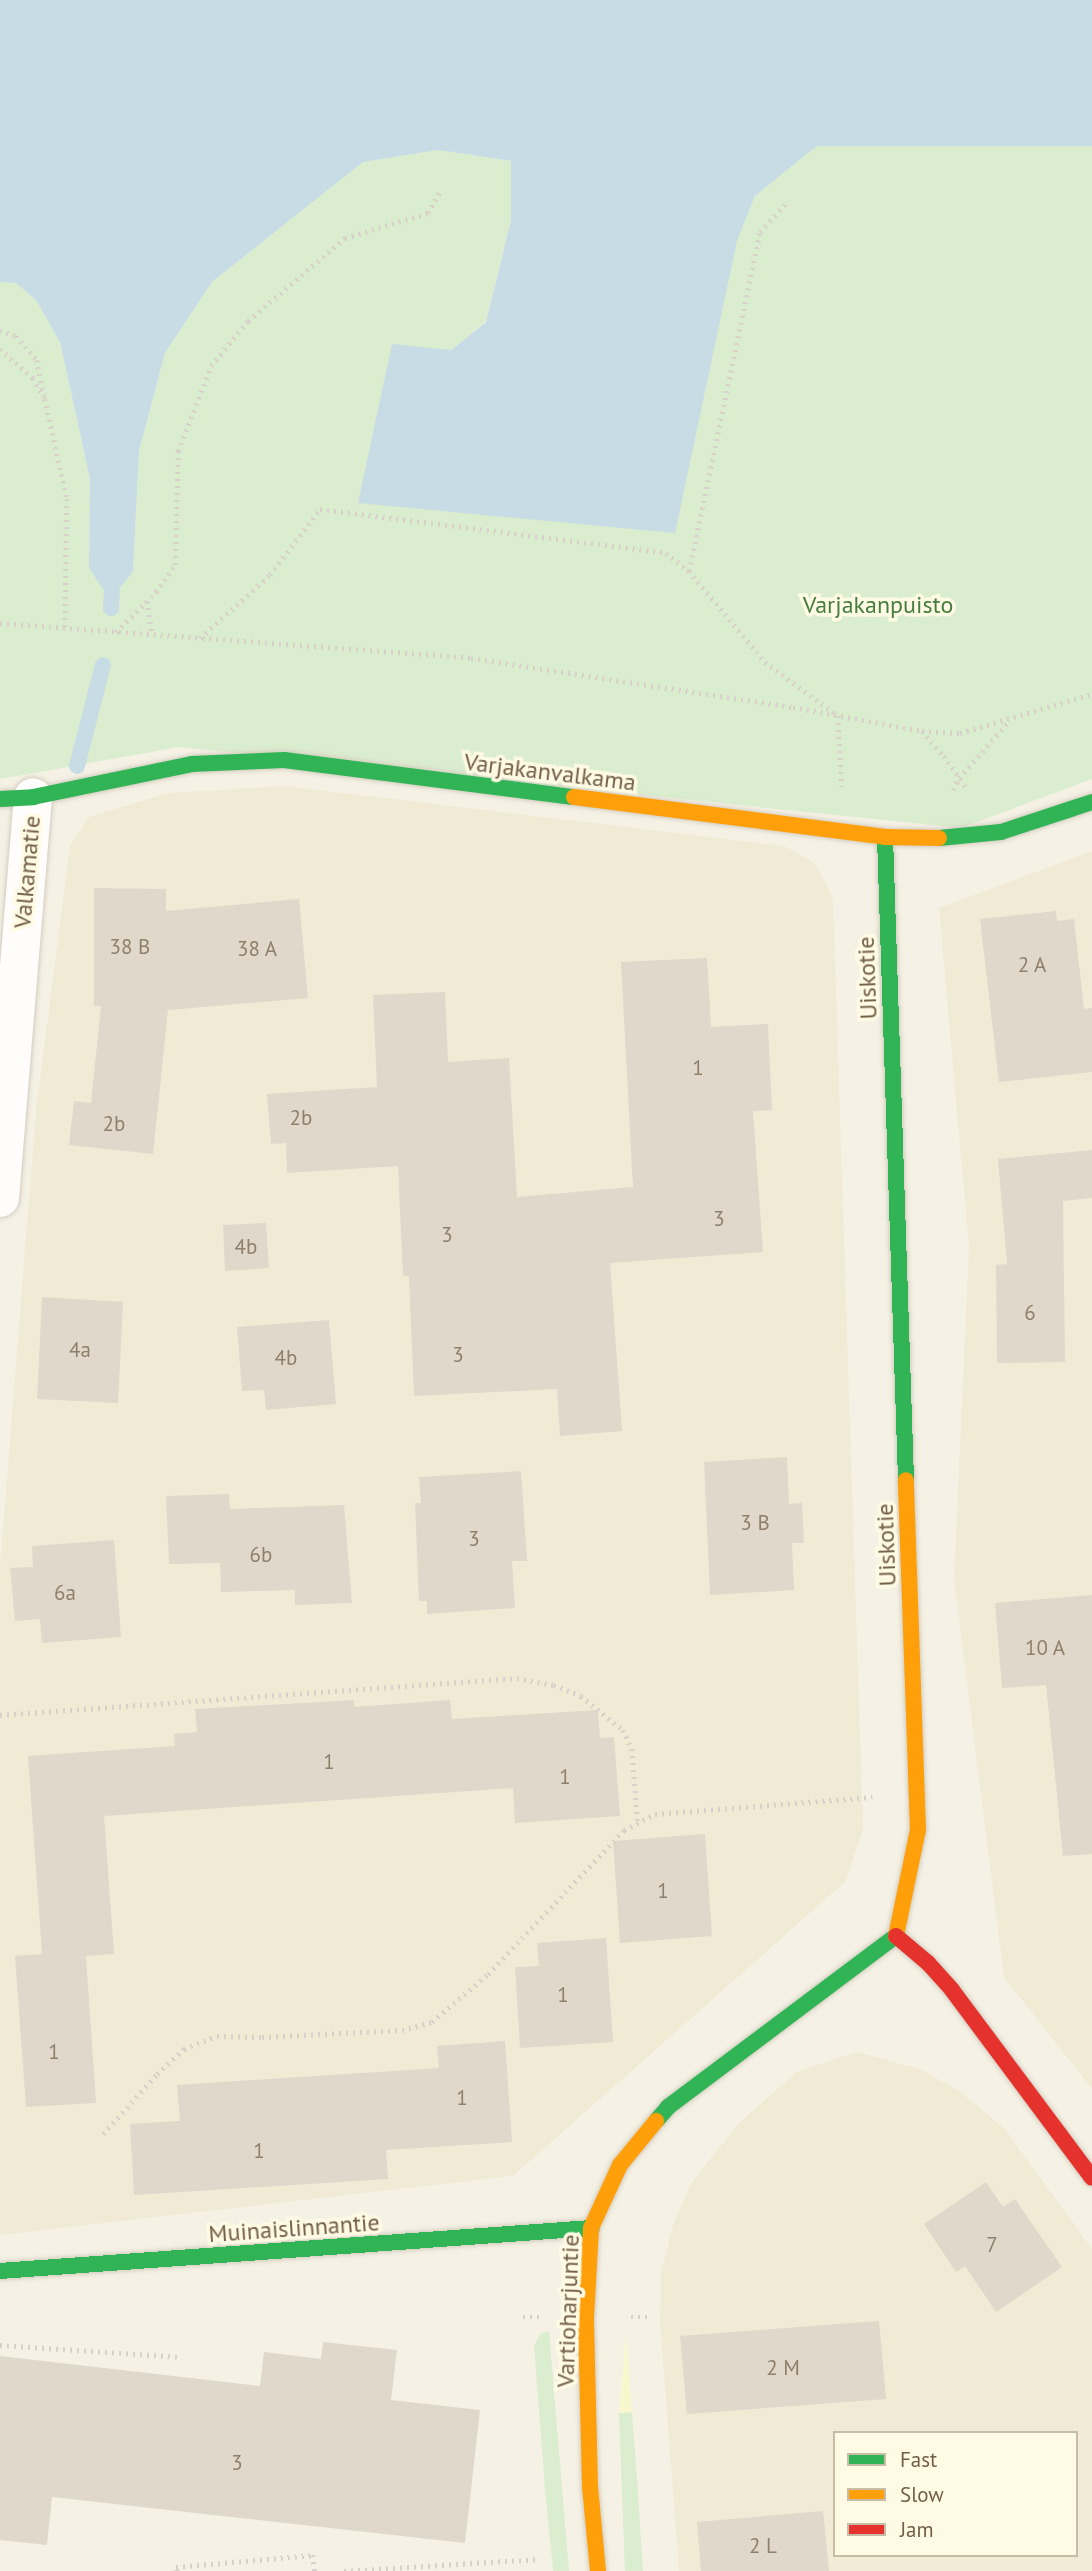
<!DOCTYPE html>
<html>
<head>
<meta charset="utf-8">
<style>
	body { margin:0 }
	#map { position:relative; width:1092px; height:2571px; overflow:hidden; background:#f5f2e5; font-family:"PT Sans",sans-serif }
	div>[style] { position:absolute }
	[style*='--x'] { left:calc(var(--x)*1px); top:calc(var(--y)*1px); width:calc(var(--w)*1px); rotate:calc(var(--a)*1deg) }
	.residential>* { inset:0; background:#f1ebd5 }
	.green>* { inset:0; background:#dbedcf }
	.sand>* { inset:0; background:#f9f8cc }
	.water>* { inset:0; background:#c7dce5 }
	.stream>* { height:16px; margin:-8px; padding:0 8px; transform-origin:8px; border-radius:8px; background:#c7dce5 }
	.building>* { inset:0; background:#dfd8cb }
	.path>* { height:4.5px; margin-top:-2.25px; transform-origin:0; background:repeating-linear-gradient(90deg,#d7d1c9 0 2px,transparent 0 7px) }
	.roads { filter:drop-shadow(0 0 2px #d4cec1) drop-shadow(0 0 2px #d4cec1) }
	.street>* { height:38px; margin:-19px; padding:0 19px; transform-origin:19px; border-radius:19px; background:#fefdfb }
	.fast>* { height:16px; margin:-8px; padding:0 8px; transform-origin:8px; border-radius:8px; background:#30b455 }
	.slow>* { height:16px; margin:-8px; padding:0 8px; transform-origin:8px; border-radius:8px; background:#ff9f0a }
	.jam>* { height:16px; margin:-8px; padding:0 8px; transform-origin:8px; border-radius:8px; background:#e5322d }
	span { translate:-50% -50%; white-space:nowrap; text-align:center; line-height:1.15; -webkit-text-stroke:7px #fffae4; paint-order:stroke }
	.number-label { font-size:21px; color:#90806b }
	.number-label span { -webkit-text-stroke-width:0 }
	.park-label { font-size:24px; color:#467e41 }
	.street-label { font-size:24px; color:#725f47 }
	.legend { position:absolute; left:833px; top:2431px; width:245px; height:126px; box-sizing:border-box; background:#fffae4; border:2px solid #c7bca5; margin:0; padding:9px 12px; list-style:none; font-size:21px; color:#725f47 }
	.legend li { display:flex; align-items:center; gap:14px; height:35px }
	.legend b { width:35px; border:2px solid #c7bca5 }
</style>
</head>
<body>
<div id="map">
	<div class="residential">
		<i style="clip-path:polygon(285px 786px,784px 846px,814px 862px,833px 898px,863px 1829px,846px 1881px,513px 2176px,0 2235px,0 1567px,36px 1110px,70px 845px,89px 817px,168px 793px)"></i>
		<i style="clip-path:polygon(1092px 851px,1092px 2089px,1004px 1977px,954px 1579px,969px 1248px,939px 908px)"></i>
		<i style="clip-path:polygon(evenodd,857px 2052px,920px 2069px,959px 2091px,1004px 2128px,1092px 2249px,1092px 2571px,679px 2571px,660px 2321px,661px 2274px,673px 2225px,691px 2183px,740px 2122px,798px 2071px,857px 2052px,835px 2433px,1076px 2433px,1076px 2555px,835px 2555px,835px 2433px)"></i>
	</div>
	<div class="green">
		<i style="clip-path:polygon(817px 146px,1092px 146px,1092px 779px,961px 828px,179px 747px,0 779px,0 282px,16px 283px,36px 300px,60px 342px,90px 479px,89px 568px,133px 571px,139px 451px,165px 353px,212px 282px,363px 162px,438px 150px,511px 161px,511px 220px,486px 321px,451px 350px,358px 502px,737px 241px,755px 196px)"></i>
		<i style="clip-path:polygon(549px 2331px,569px 2571px,553px 2571px,545px 2489px,534px 2346px,541px 2333px)"></i>
		<i style="clip-path:polygon(632px 2412px,637px 2479px,643px 2571px,625px 2571px,619px 2413px)"></i>
	</div>
	<div class="sand">
		<i style="clip-path:polygon(626px 2334px,632px 2412px,619px 2413px)"></i>
	</div>
	<div class="water">
		<i style="clip-path:polygon(0 0,1092px 0,1092px 146px,817px 146px,755px 196px,737px 241px,675px 533px,358px 503px,392px 344px,451px 350px,486px 322px,511px 220px,511px 161px,438px 150px,363px 162px,212px 282px,165px 353px,139px 451px,133px 571px,121px 587px,103px 589px,89px 568px,90px 479px,60px 342px,36px 300px,16px 283px,0 282px)"></i>
	</div>
	<div class="stream">
		<i style="--x:111;--y:608;--w:18;--a:-87"></i>
		<i style="--x:77;--y:766;--w:104;--a:-75.6"></i>
	</div>
	<div class="building">
		<i style="clip-path:polygon(94px 888px,166px 889px,166px 911px,299px 899px,308px 998px,168px 1010px,153px 1154px,69px 1145px,74px 1101px,91px 1103px,101px 1006px,94px 1006px)"></i>
		<i style="clip-path:polygon(1056px 911px,1057px 921px,1074px 919px,1084px 1009px,1092px 1008px,1092px 1072px,999px 1082px,980px 919px)"></i>
		<i style="clip-path:polygon(707px 958px,711px 1027px,768px 1024px,772px 1110px,753px 1111px,763px 1252px,610px 1263px,622px 1431px,560px 1436px,557px 1389px,414px 1396px,409px 1276px,403px 1276px,398px 1166px,287px 1173px,286px 1143px,271px 1144px,267px 1094px,377px 1087px,373px 995px,445px 992px,448px 1062px,509px 1058px,517px 1197px,633px 1187px,621px 962px)"></i>
		<i style="clip-path:polygon(1092px 1150px,1092px 1198px,1063px 1201px,1065px 1362px,997px 1363px,996px 1265px,1007px 1264px,998px 1159px)"></i>
		<i style="clip-path:polygon(266px 1223px,269px 1268px,225px 1271px,223px 1225px)"></i>
		<i style="clip-path:polygon(42px 1297px,123px 1302px,118px 1403px,37px 1399px)"></i>
		<i style="clip-path:polygon(329px 1320px,336px 1404px,266px 1410px,264px 1390px,242px 1391px,237px 1327px)"></i>
		<i style="clip-path:polygon(787px 1457px,789px 1504px,802px 1503px,804px 1543px,792px 1543px,794px 1590px,710px 1595px,704px 1462px)"></i>
		<i style="clip-path:polygon(521px 1471px,527px 1561px,512px 1561px,515px 1608px,427px 1614px,427px 1601px,419px 1601px,415px 1503px,421px 1503px,419px 1477px)"></i>
		<i style="clip-path:polygon(229px 1494px,230px 1509px,344px 1505px,352px 1603px,295px 1605px,295px 1590px,221px 1592px,220px 1563px,169px 1564px,166px 1496px)"></i>
		<i style="clip-path:polygon(114px 1540px,121px 1637px,42px 1643px,40px 1619px,15px 1621px,10px 1568px,33px 1567px,32px 1546px)"></i>
		<i style="clip-path:polygon(1092px 1595px,1092px 1854px,1063px 1856px,1046px 1685px,1002px 1688px,995px 1603px)"></i>
		<i style="clip-path:polygon(354px 1700px,354px 1707px,450px 1700px,452px 1719px,598px 1710px,600px 1738px,614px 1737px,620px 1816px,515px 1823px,513px 1788px,104px 1816px,114px 1954px,86px 1956px,96px 2103px,26px 2107px,15px 1956px,42px 1954px,28px 1756px,175px 1746px,174px 1734px,197px 1732px,195px 1709px)"></i>
		<i style="clip-path:polygon(705px 1834px,712px 1936px,620px 1943px,613px 1841px)"></i>
		<i style="clip-path:polygon(606px 1938px,613px 2042px,520px 2048px,515px 1967px,539px 1966px,537px 1943px)"></i>
		<i style="clip-path:polygon(505px 2041px,512px 2142px,386px 2150px,388px 2179px,134px 2195px,130px 2124px,180px 2121px,177px 2085px,439px 2068px,437px 2046px)"></i>
		<i style="clip-path:polygon(986px 2182px,1003px 2207px,1015px 2199px,1062px 2267px,996px 2312px,965px 2266px,956px 2272px,924px 2224px)"></i>
		<i style="clip-path:polygon(879px 2321px,886px 2399px,687px 2414px,680px 2336px)"></i>
		<i style="clip-path:polygon(323px 2342px,397px 2350px,391px 2400px,480px 2410px,465px 2543px,52px 2497px,47px 2545px,0 2540px,0 2356px,260px 2386px,264px 2352px,321px 2359px)"></i>
		<i style="clip-path:polygon(823px 2511px,829px 2571px,701px 2571px,697px 2522px)"></i>
	</div>
	<div class="path">
		<i style="--x:0;--y:330;--w:17;--a:21"></i>
		<i style="--x:16;--y:336;--w:32;--a:49"></i>
		<i style="--x:37;--y:360;--w:36;--a:79"></i>
		<i style="--x:0;--y:349;--w:44;--a:41.3"></i>
		<i style="--x:33;--y:378;--w:24;--a:60"></i>
		<i style="--x:45;--y:399;--w:102;--a:77.6"></i>
		<i style="--x:67;--y:499;--w:129;--a:90.9"></i>
		<i style="--x:689;--y:571;--w:346;--a:-78.2"></i>
		<i style="--x:760;--y:232;--w:40;--a:-48"></i>
		<i style="--x:147;--y:601;--w:33;--a:81"></i>
		<i style="--x:0;--y:623;--w:472;--a:4.2"></i>
		<i style="--x:471;--y:658;--w:326;--a:8.7"></i>
		<i style="--x:793;--y:707;--w:131;--a:10.5"></i>
		<i style="--x:922;--y:731;--w:38;--a:3"></i>
		<i style="--x:960;--y:733;--w:138;--a:-16.5"></i>
		<i style="--x:116;--y:632;--w:57;--a:-45"></i>
		<i style="--x:156;--y:592;--w:33;--a:-55"></i>
		<i style="--x:175;--y:565;--w:114;--a:-88.5"></i>
		<i style="--x:178;--y:451;--w:91;--a:-68.8"></i>
		<i style="--x:211;--y:366;--w:58;--a:-50.6"></i>
		<i style="--x:248;--y:321;--w:128;--a:-40.6"></i>
		<i style="--x:345;--y:238;--w:87;--a:-16.8"></i>
		<i style="--x:428;--y:213;--w:23;--a:-61"></i>
		<i style="--x:200;--y:638;--w:94;--a:-42"></i>
		<i style="--x:270;--y:575;--w:83;--a:-52.9"></i>
		<i style="--x:320;--y:509;--w:349;--a:7.2"></i>
		<i style="--x:666;--y:553;--w:29;--a:38"></i>
		<i style="--x:689;--y:571;--w:119;--a:50.1"></i>
		<i style="--x:765;--y:662;--w:91;--a:36.5"></i>
		<i style="--x:838;--y:716;--w:71;--a:86.8"></i>
		<i style="--x:922;--y:731;--w:33;--a:49"></i>
		<i style="--x:944;--y:756;--w:42;--a:54.8"></i>
		<i style="--x:953;--y:790;--w:13;--a:-63"></i>
		<i style="--x:959;--y:778;--w:76;--a:-48.7"></i>
		<i style="--x:0;--y:1715;--w:518;--a:-4.09"></i>
		<i style="--x:517;--y:1678;--w:38;--a:11"></i>
		<i style="--x:554;--y:1685;--w:29;--a:22"></i>
		<i style="--x:581;--y:1696;--w:54;--a:39"></i>
		<i style="--x:623;--y:1730;--w:21;--a:65"></i>
		<i style="--x:632;--y:1749;--w:74;--a:85.4"></i>
		<i style="--x:103;--y:2134;--w:81;--a:-48"></i>
		<i style="--x:157;--y:2074;--w:37;--a:-43"></i>
		<i style="--x:184;--y:2049;--w:35;--a:-22"></i>
		<i style="--x:217;--y:2036;--w:45;--a:1.3"></i>
		<i style="--x:262;--y:2037;--w:140;--a:-2.9"></i>
		<i style="--x:402;--y:2030;--w:31;--a:-15"></i>
		<i style="--x:432;--y:2022;--w:74;--a:-40.6"></i>
		<i style="--x:488;--y:1974;--w:198;--a:-46.6"></i>
		<i style="--x:624;--y:1830;--w:35;--a:-27"></i>
		<i style="--x:655;--y:1814;--w:218;--a:-4.5"></i>
		<i style="--x:523;--y:2317;--w:19;--a:0"></i>
		<i style="--x:631;--y:2317;--w:20;--a:0"></i>
		<i style="--x:0;--y:2345;--w:182;--a:3.8"></i>
		<i style="--x:177;--y:2571;--w:4;--a:-104"></i>
		<i style="--x:176;--y:2567;--w:138;--a:-5"></i>
		<i style="--x:313;--y:2555;--w:16;--a:83"></i>
		<i style="--x:344;--y:2571;--w:195;--a:-3.5"></i>
	</div>
	<div class="roads">
		<div class="street">
			<i style="--x:0;--y:1198;--w:402;--a:-85.3"></i>
		</div>
		<div class="fast">
			<i style="--x:0;--y:799;--w:33;--a:-3"></i>
			<i style="--x:33;--y:797;--w:162;--a:-11.7"></i>
			<i style="--x:192;--y:764;--w:92;--a:-2.5"></i>
			<i style="--x:284;--y:760;--w:292;--a:7.3"></i>
			<i style="--x:885;--y:837;--w:643;--a:88.13"></i>
			<i style="--x:939;--y:838;--w:62;--a:-5.5"></i>
			<i style="--x:1001;--y:832;--w:96;--a:-18.2"></i>
			<i style="--x:656;--y:2121;--w:18;--a:-49"></i>
			<i style="--x:668;--y:2107;--w:285;--a:-36.9"></i>
			<i style="--x:0;--y:2271;--w:593;--a:-4.16"></i>
		</div>
		<div class="slow">
			<i style="--x:574;--y:797;--w:314;--a:7.3"></i>
			<i style="--x:885;--y:837;--w:54;--a:1.1"></i>
			<i style="--x:896;--y:1936;--w:108;--a:-78.3"></i>
			<i style="--x:918;--y:1830;--w:350;--a:-92"></i>
			<i style="--x:598;--y:2571;--w:85;--a:-95.4"></i>
			<i style="--x:590;--y:2486;--w:168;--a:-91.4"></i>
			<i style="--x:586;--y:2318;--w:90;--a:-86.8"></i>
			<i style="--x:591;--y:2228;--w:69;--a:-65.3"></i>
			<i style="--x:620;--y:2165;--w:57;--a:-50.7"></i>
		</div>
		<div class="jam">
			<i style="--x:896;--y:1936;--w:42;--a:40.2"></i>
			<i style="--x:928;--y:1963;--w:36;--a:48"></i>
			<i style="--x:952;--y:1990;--w:234;--a:53.3"></i>
		</div>
	</div>
	<div class="number-label">
		<span style="left:130px;top:947px">38 B</span>
		<span style="left:257px;top:949px">38 A</span>
		<span style="left:1032px;top:965px">2 A</span>
		<span style="left:698px;top:1068px">1</span>
		<span style="left:301px;top:1118px">2b</span>
		<span style="left:114px;top:1124px">2b</span>
		<span style="left:719px;top:1219px">3</span>
		<span style="left:447px;top:1235px">3</span>
		<span style="left:246px;top:1247px">4b</span>
		<span style="left:1030px;top:1313px">6</span>
		<span style="left:80px;top:1350px">4a</span>
		<span style="left:458px;top:1355px">3</span>
		<span style="left:286px;top:1358px">4b</span>
		<span style="left:755px;top:1523px">3 B</span>
		<span style="left:474px;top:1539px">3</span>
		<span style="left:261px;top:1555px">6b</span>
		<span style="left:65px;top:1593px">6a</span>
		<span style="left:1045px;top:1648px">10 A</span>
		<span style="left:329px;top:1762px">1</span>
		<span style="left:565px;top:1777px">1</span>
		<span style="left:663px;top:1891px">1</span>
		<span style="left:563px;top:1995px">1</span>
		<span style="left:54px;top:2052px">1</span>
		<span style="left:462px;top:2098px">1</span>
		<span style="left:259px;top:2151px">1</span>
		<span style="left:992px;top:2245px">7</span>
		<span style="left:783px;top:2368px">2 M</span>
		<span style="left:237px;top:2463px">3</span>
		<span style="left:763px;top:2546px">2 L</span>
	</div>
	<div class="park-label">
		<span style="left:878px;top:605px">Varjakanpuisto</span>
	</div>
	<div class="street-label">
		<span style="left:550px;top:772px;rotate:7deg">Varjakanvalkama</span>
		<span style="left:27px;top:872px;rotate:-85deg">Valkamatie</span>
		<span style="left:867px;top:978px;rotate:-92deg">Uiskotie</span>
		<span style="left:886px;top:1545px;rotate:-92deg">Uiskotie</span>
		<span style="left:294px;top:2228px;rotate:-4deg">Muinaislinnantie</span>
		<span style="left:568px;top:2311px;rotate:-88deg">Vartioharjuntie</span>
	</div>
	<ul class="legend">
	<li><b style="height:9px;background:#30b455"></b>Fast</li>
	<li><b style="height:9px;background:#ff9f0a"></b>Slow</li>
	<li><b style="height:9px;background:#e5322d"></b>Jam</li>
	</ul>
</div>
</body>
</html>
